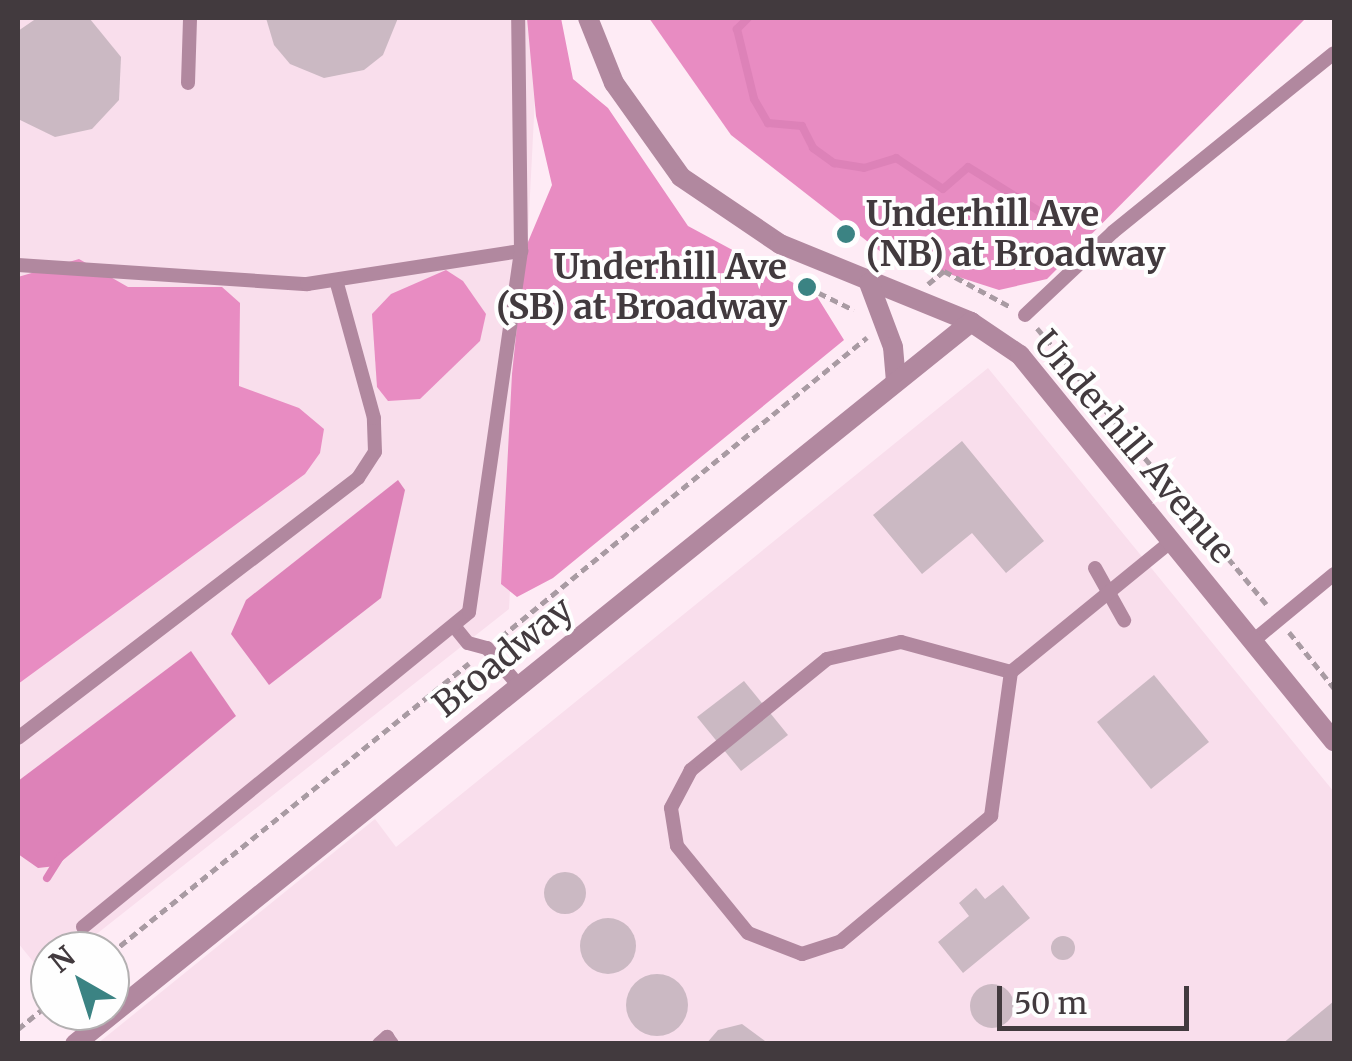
<!DOCTYPE html>
<html>
<head>
<meta charset="utf-8">
<style>
	body { margin:0 }
	#map { position:relative; width:1352px; height:1061px; overflow:hidden; background:#feebf5; font-family:Merriweather,serif }
	div>[style] { position:absolute }
	[style*='--x'] { left:calc(var(--x)*1px); top:calc(var(--y)*1px); width:calc(var(--w)*1px); rotate:calc(var(--a)*1deg) }
	.built>* { inset:0; background:#f9deec }
	.forest>* { inset:0; background:#e88cc2 }
	.water>* { inset:0; background:#dd82b8 }
	.stream>* { height:8px; margin:-4px; padding:0 4px; transform-origin:4px; border-radius:4px; background:#dd82b8 }
	.building>* { inset:0; background:#cbb9c3 }
	.round { border-radius:50% }
	.path>* { height:5px; margin-top:-2.5px; transform-origin:0; background:repeating-linear-gradient(90deg,#a99ba3 0 8px,transparent 0 13px) }
	.service>* { height:14px; margin:-7px; padding:0 7px; transform-origin:7px; border-radius:7px; background:#b1889f }
	.tertiary>* { height:20px; margin:-10px; padding:0 10px; transform-origin:10px; border-radius:10px; background:#b1889f }
	.dots>* { width:28px; height:28px; translate:-50% -50%; box-sizing:border-box; border:5px solid #fefefe; border-radius:50% }
	span { translate:-50% -50%; white-space:nowrap; text-align:center; line-height:1.15; -webkit-text-stroke:8px #fefefe; paint-order:stroke }
	.poi-label { font-size:35px; color:#423a3e; font-weight:700 }
	.left { translate:0 -50%; text-align:left }
	.right { translate:-100% -50%; text-align:right }
	.street-label { font-size:35px; color:#423a3e }
	.frame { position:absolute; inset:0; border:20px solid #423a3e; pointer-events:none }
	.north { position:absolute; left:30px; top:931px; width:100px; height:100px; box-sizing:border-box; background:#fefefe; border:2px solid #b3b0b1; border-radius:50%; rotate:321deg; font-size:28px; font-weight:700; line-height:40px; text-align:center; color:#423a3e }
	.north::after { content:''; display:block; margin:auto; width:35px; height:45px; background:#3b8383; clip-path:polygon(50% 0,100% 100%,50% 72%,0 100%) }
	.scale { position:absolute; left:997px; top:986px; width:192px; height:45px; box-sizing:border-box; border:5px solid #423a3e; border-top:0; padding-left:12px; font-size:30px; line-height:35px; white-space:nowrap; color:#423a3e; -webkit-text-stroke:8px #fefefe; paint-order:stroke }
</style>
</head>
<body>
<div id="map">
	<div class="built">
		<i style="clip-path:polygon(18px 18px,539px 18px,509px 609px,75px 951px,50px 951px,44px 975px,18px 943px)"></i>
		<i style="clip-path:polygon(988px 368px,1334px 792px,1334px 1043px,97px 1044px,375px 819px,396px 847px)"></i>
	</div>
	<div class="forest">
		<i style="clip-path:polygon(527px 18px,561px 18px,573px 79px,608px 108px,688px 226px,816px 295px,844px 340px,553px 578px,517px 597px,501px 584px,512px 374px,525px 249px,552px 185px,536px 116px)"></i>
		<i style="clip-path:polygon(649px 18px,1306px 18px,1047px 279px,999px 290px,881px 252px,731px 135px)"></i>
		<i style="clip-path:polygon(79px 259px,128px 287px,222px 287px,240px 303px,239px 386px,299px 408px,324px 429px,320px 453px,305px 474px,18px 684px,18px 277px)"></i>
		<i style="clip-path:polygon(446px 270px,463px 281px,486px 314px,480px 341px,420px 399px,388px 401px,377px 387px,372px 314px,391px 294px)"></i>
	</div>
	<div class="water">
		<i style="clip-path:polygon(398px 480px,405px 490px,381px 598px,269px 685px,231px 634px,246px 600px)"></i>
		<i style="clip-path:polygon(191px 651px,236px 716px,56px 866px,38px 868px,18px 854px,18px 781px)"></i>
	</div>
	<div class="stream">
		<i style="--x:748;--y:18;--w:16;--a:135"></i>
		<i style="--x:737;--y:29;--w:72;--a:76.3"></i>
		<i style="--x:754;--y:99;--w:28;--a:60"></i>
		<i style="--x:768;--y:123;--w:34;--a:5"></i>
		<i style="--x:802;--y:126;--w:25;--a:63"></i>
		<i style="--x:813;--y:148;--w:26;--a:36"></i>
		<i style="--x:834;--y:163;--w:30;--a:9"></i>
		<i style="--x:864;--y:168;--w:34;--a:-17"></i>
		<i style="--x:896;--y:158;--w:56;--a:33.4"></i>
		<i style="--x:943;--y:189;--w:33;--a:-41"></i>
		<i style="--x:968;--y:167;--w:99;--a:31.8"></i>
		<i style="--x:47;--y:878;--w:25;--a:-58"></i>
	</div>
	<div class="building">
		<i style="clip-path:polygon(37px 18px,90px 19px,121px 57px,119px 100px,92px 129px,55px 137px,18px 119px,18px 31px)"></i>
		<i style="clip-path:polygon(266px 18px,398px 18px,383px 55px,364px 70px,324px 78px,290px 64px,274px 45px)"></i>
		<i style="clip-path:polygon(962px 441px,1044px 541px,1006px 573px,972px 533px,922px 574px,873px 515px)"></i>
		<i style="clip-path:polygon(1154px 675px,1209px 742px,1151px 789px,1097px 722px)"></i>
		<i style="clip-path:polygon(744px 681px,788px 735px,741px 771px,697px 717px)"></i>
		<i class="round" style="left:544px;top:872px;width:42px;height:42px"></i>
		<i style="clip-path:polygon(1003px 885px,1030px 918px,963px 973px,938px 942px,969px 916px,959px 903px,976px 888px,985px 899px)"></i>
		<i class="round" style="left:580px;top:918px;width:56px;height:56px"></i>
		<i class="round" style="left:1051px;top:936px;width:24px;height:24px"></i>
		<i class="round" style="left:626px;top:974px;width:62px;height:62px"></i>
		<i class="round" style="left:970px;top:984px;width:44px;height:44px"></i>
		<i style="clip-path:polygon(1334px 1001px,1334px 1044px,1282px 1044px)"></i>
		<i style="clip-path:polygon(742px 1024px,769px 1044px,706px 1044px,718px 1030px)"></i>
	</div>
	<div class="path">
		<i style="--x:928;--y:284;--w:21;--a:-39"></i>
		<i style="--x:944;--y:271;--w:74;--a:28.3"></i>
		<i style="--x:807;--y:287;--w:52;--a:26.1"></i>
		<i style="--x:1037;--y:328;--w:359;--a:50.3"></i>
		<i style="--x:1289;--y:632;--w:72;--a:51.2"></i>
		<i style="--x:501;--y:637;--w:473;--a:-39.3"></i>
		<i style="--x:110;--y:954;--w:462;--a:-39"></i>
		<i style="--x:18;--y:1029;--w:41;--a:-39.1"></i>
	</div>
	<div class="service">
		<i style="--x:188;--y:83;--w:65;--a:-88.2"></i>
		<i style="--x:18;--y:265;--w:290;--a:3.8"></i>
		<i style="--x:307;--y:284;--w:217;--a:-8.8"></i>
		<i style="--x:1025;--y:315;--w:121;--a:-43.3"></i>
		<i style="--x:1113;--y:232;--w:284;--a:-39"></i>
		<i style="--x:1095;--y:568;--w:60;--a:60.9"></i>
		<i style="--x:454;--y:626;--w:22;--a:51"></i>
		<i style="--x:468;--y:643;--w:20;--a:15"></i>
		<i style="--x:487;--y:648;--w:50;--a:49.9"></i>
		<i style="--x:1253;--y:641;--w:105;--a:-39.6"></i>
		<i style="--x:1011;--y:672;--w:114;--a:-164.7"></i>
		<i style="--x:901;--y:642;--w:76;--a:167.1"></i>
		<i style="--x:827;--y:659;--w:176;--a:140.8"></i>
		<i style="--x:691;--y:770;--w:43;--a:117.8"></i>
		<i style="--x:671;--y:808;--w:38;--a:81"></i>
		<i style="--x:677;--y:846;--w:112;--a:50.8"></i>
		<i style="--x:748;--y:933;--w:58;--a:21.3"></i>
		<i style="--x:802;--y:954;--w:40;--a:-18"></i>
		<i style="--x:840;--y:942;--w:197;--a:-39.8"></i>
		<i style="--x:991;--y:816;--w:145;--a:-82.1"></i>
		<i style="--x:1011;--y:672;--w:209;--a:-39.2"></i>
		<i style="--x:18;--y:738;--w:428;--a:-37.4"></i>
		<i style="--x:358;--y:478;--w:31;--a:-57"></i>
		<i style="--x:375;--y:452;--w:34;--a:-92"></i>
		<i style="--x:374;--y:418;--w:143;--a:-105.4"></i>
		<i style="--x:83;--y:927;--w:498;--a:-39.2"></i>
		<i style="--x:469;--y:612;--w:365;--a:-81.8"></i>
		<i style="--x:521;--y:251;--w:233;--a:-90.7"></i>
		<i style="--x:379;--y:1044;--w:11;--a:-41"></i>
		<i style="--x:387;--y:1037;--w:9;--a:54"></i>
	</div>
	<div class="tertiary">
		<i style="--x:588;--y:18;--w:70;--a:68.2"></i>
		<i style="--x:614;--y:83;--w:115;--a:54.5"></i>
		<i style="--x:681;--y:177;--w:120;--a:34.1"></i>
		<i style="--x:780;--y:244;--w:206;--a:22.2"></i>
		<i style="--x:971;--y:322;--w:59;--a:34"></i>
		<i style="--x:1020;--y:355;--w:498;--a:50.9"></i>
		<i style="--x:869;--y:283;--w:68;--a:69.4"></i>
		<i style="--x:893;--y:347;--w:34;--a:85"></i>
		<i style="--x:75;--y:1044;--w:1151;--a:-38.86"></i>
	</div>
	<div class="dots">
		<i style="left:846px;top:234px;background:#3b8383"></i>
		<i style="left:807px;top:287px;background:#3b8383"></i>
	</div>
	<div class="poi-label">
		<span class="left" style="left:866px;top:234px">Underhill Ave<br>(NB) at Broadway</span>
		<span class="right" style="left:787px;top:287px">Underhill Ave<br>(SB) at Broadway</span>
	</div>
	<div class="street-label">
		<span style="left:1134px;top:447px;rotate:50deg">Underhill Avenue</span>
		<span style="left:503px;top:657px;rotate:-39deg">Broadway</span>
	</div>
	<div class="frame"></div>
	<div class="north">N</div>
	<div class="scale">50 m</div>
</div>
</body>
</html>
